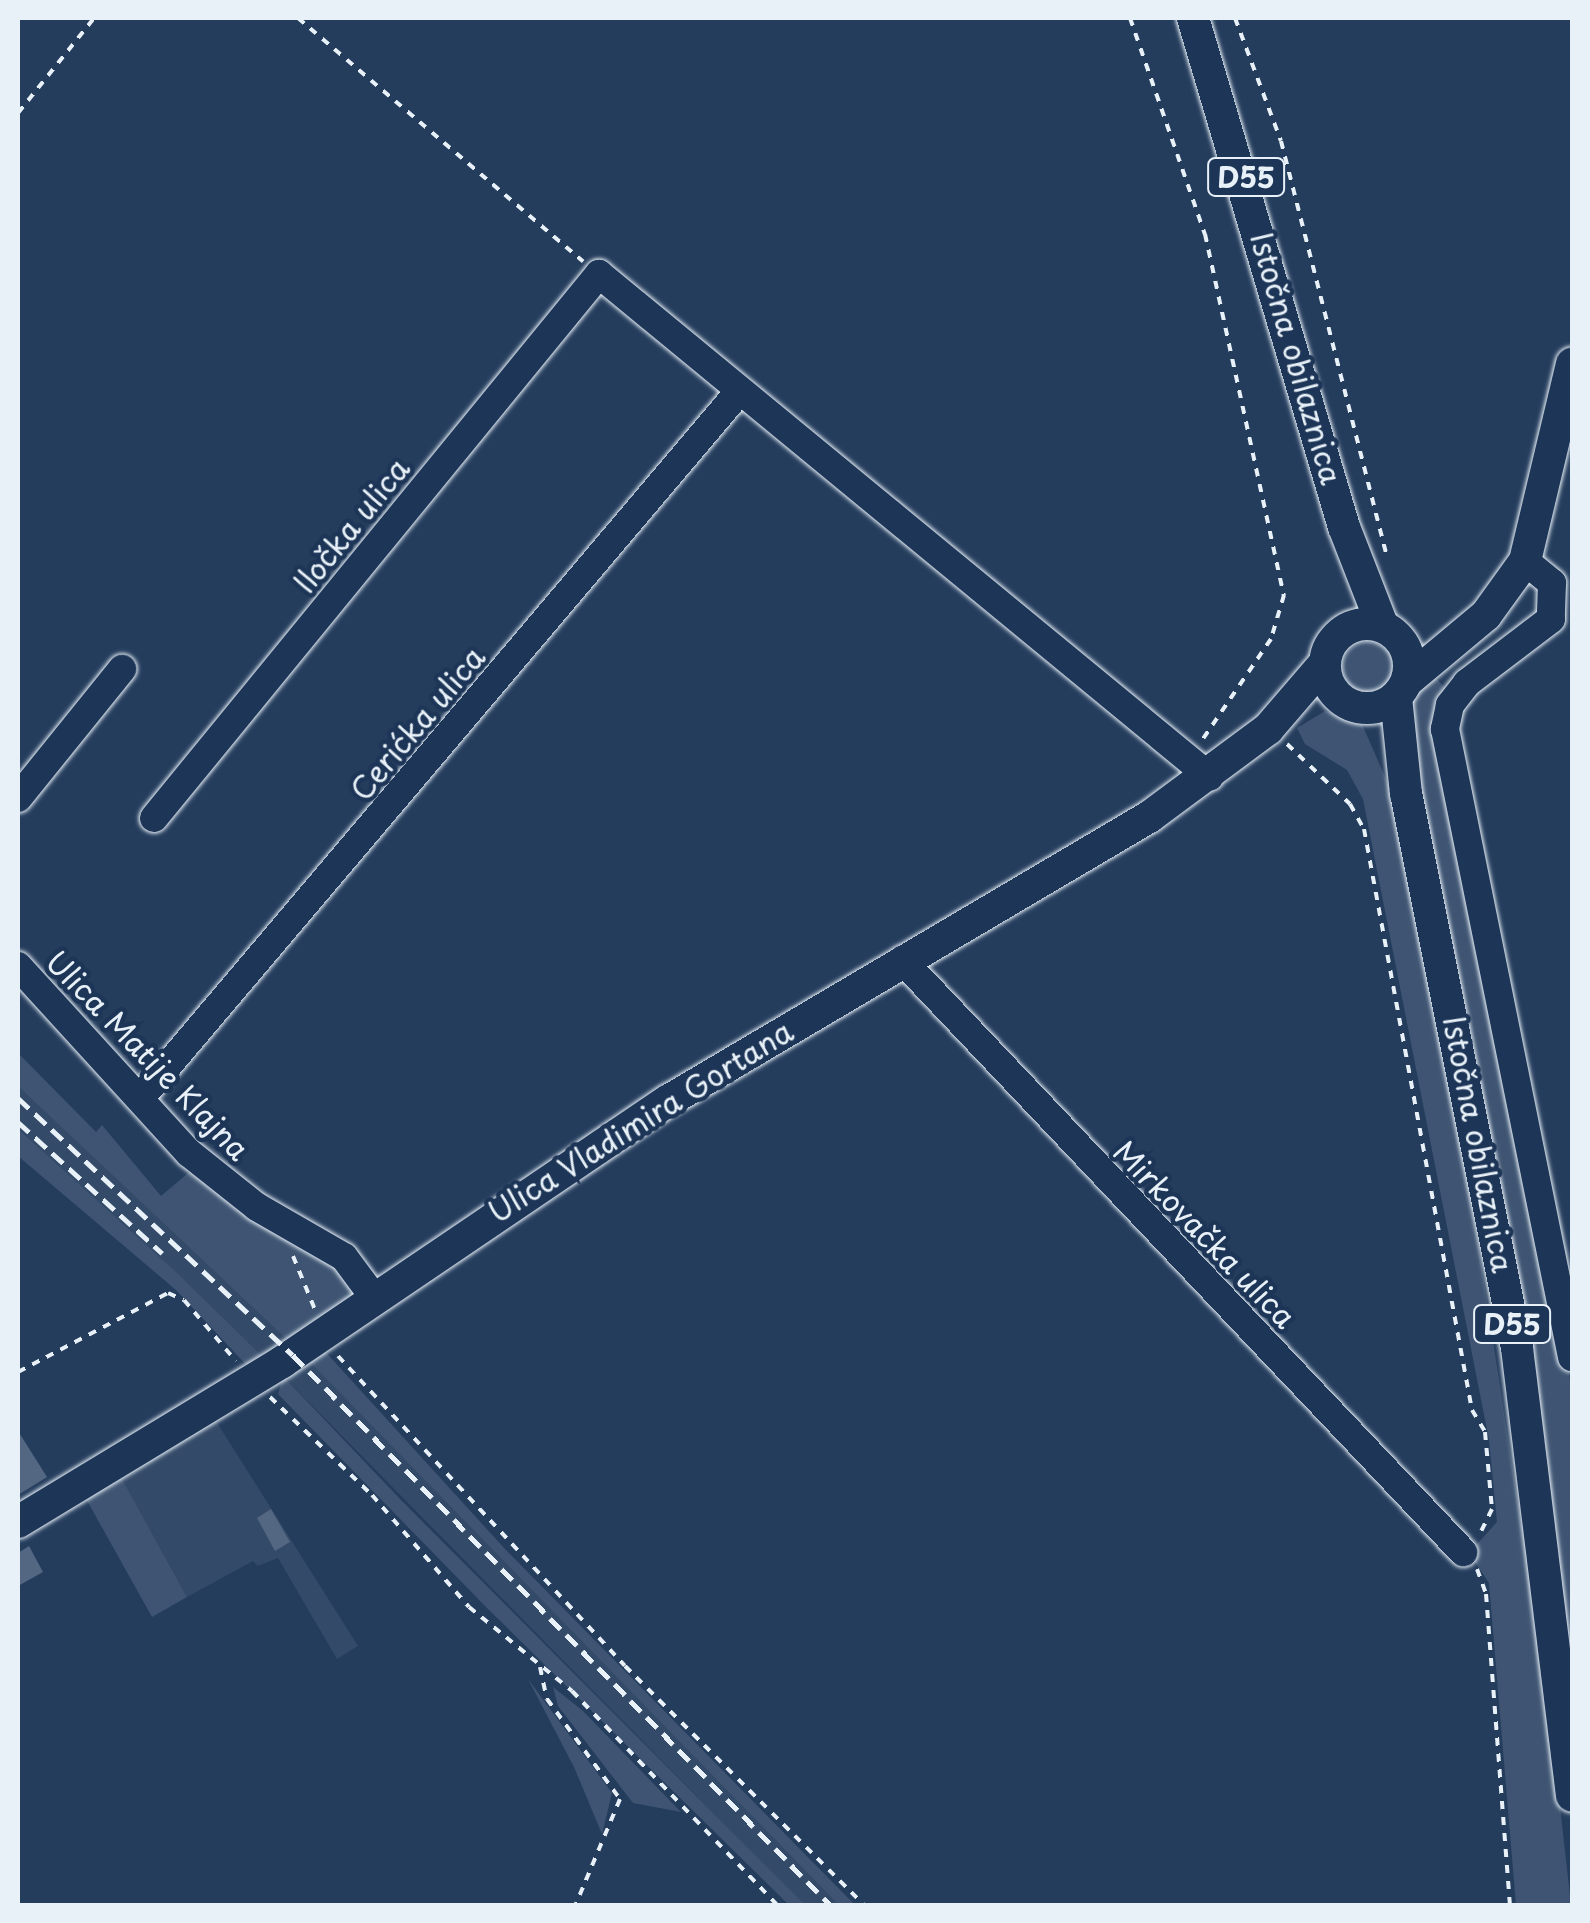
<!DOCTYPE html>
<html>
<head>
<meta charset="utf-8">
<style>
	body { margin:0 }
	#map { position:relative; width:1590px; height:1923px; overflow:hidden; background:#253d5d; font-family:"Playpen Sans",sans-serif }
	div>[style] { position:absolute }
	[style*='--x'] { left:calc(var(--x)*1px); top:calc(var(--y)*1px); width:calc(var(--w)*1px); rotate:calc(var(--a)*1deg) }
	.built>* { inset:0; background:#334a68 }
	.green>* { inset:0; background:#3e5472 }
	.round { border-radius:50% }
	.building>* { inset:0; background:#536782 }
	.path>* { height:4px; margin-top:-2px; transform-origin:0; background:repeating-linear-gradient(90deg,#e8f1f8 0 8px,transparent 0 16px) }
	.roads { filter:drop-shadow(0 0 2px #e8f1f8) drop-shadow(0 0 2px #e8f1f8) }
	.minor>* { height:28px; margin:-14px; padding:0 14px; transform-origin:14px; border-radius:14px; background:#1d3557 }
	.major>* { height:32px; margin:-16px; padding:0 16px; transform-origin:16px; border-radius:16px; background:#1d3557 }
	.major>.ring { margin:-16px; padding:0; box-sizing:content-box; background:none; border:32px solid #1d3557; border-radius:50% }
	.rail>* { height:5px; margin-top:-2.5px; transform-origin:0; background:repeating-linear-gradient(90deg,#e8f1f8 0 15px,transparent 0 23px) }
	span { translate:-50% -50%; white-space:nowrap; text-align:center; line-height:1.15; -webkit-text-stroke:9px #1d3557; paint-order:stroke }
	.shield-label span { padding:2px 8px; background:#1d3557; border:2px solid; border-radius:8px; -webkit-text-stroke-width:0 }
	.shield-label { font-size:28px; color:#e8f1f8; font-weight:700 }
	.street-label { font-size:30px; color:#e8f1f8 }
	.frame { position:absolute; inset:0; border:20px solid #e8f1f8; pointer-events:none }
</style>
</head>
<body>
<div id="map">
	<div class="built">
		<i style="clip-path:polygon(18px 1086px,199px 1248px,840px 1905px,804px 1905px,283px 1376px,18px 1129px)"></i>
		<i style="clip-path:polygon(214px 1418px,358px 1646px,337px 1659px,278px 1558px,258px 1566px,253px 1561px,187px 1597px,120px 1475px)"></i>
	</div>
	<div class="green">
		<i class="round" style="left:1343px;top:642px;width:50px;height:50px"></i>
		<i style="clip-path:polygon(1431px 673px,1446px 689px,1572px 1391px,1572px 1656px,1475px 1048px,1403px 716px,1418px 682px)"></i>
		<i style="clip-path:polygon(1325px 711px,1362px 724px,1399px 809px,1461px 1132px,1521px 1524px,1529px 1528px,1571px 1905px,1516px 1905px,1489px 1583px,1469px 1553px,1497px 1522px,1489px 1440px,1363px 799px,1347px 770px,1305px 744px,1297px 728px)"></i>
		<i style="clip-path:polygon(18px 1053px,96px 1132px,102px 1125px,161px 1196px,194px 1168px,323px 1253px,359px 1296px,294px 1346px,18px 1086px)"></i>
		<i style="clip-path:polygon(18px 1129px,177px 1273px,267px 1361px,252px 1371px,176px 1290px,18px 1156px)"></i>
		<i style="clip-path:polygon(321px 1347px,505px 1549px,855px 1905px,839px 1905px,307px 1359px)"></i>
		<i style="clip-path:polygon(283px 1376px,401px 1500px,805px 1905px,789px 1905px,487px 1608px,278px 1394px)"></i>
		<i style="clip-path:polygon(120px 1475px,187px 1597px,152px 1617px,85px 1497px)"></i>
		<i style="clip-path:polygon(528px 1679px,612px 1793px,602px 1834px,574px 1767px)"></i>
		<i style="clip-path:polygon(553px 1687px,583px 1711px,681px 1812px,633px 1803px,558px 1706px)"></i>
	</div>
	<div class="building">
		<i style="clip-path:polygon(18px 1431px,47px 1477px,18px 1495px)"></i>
		<i style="clip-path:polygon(271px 1509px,290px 1542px,275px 1551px,257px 1518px)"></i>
		<i style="clip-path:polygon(29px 1546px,43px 1572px,18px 1586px,18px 1553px)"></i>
	</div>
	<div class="path">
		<i style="--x:298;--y:18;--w:375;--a:40.5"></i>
		<i style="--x:1130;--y:18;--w:229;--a:70.9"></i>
		<i style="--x:1205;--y:234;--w:370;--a:77.7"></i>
		<i style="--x:1284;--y:595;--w:46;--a:106.5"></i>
		<i style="--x:1271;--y:639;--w:122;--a:124.3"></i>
		<i style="--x:1235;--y:18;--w:131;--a:69.5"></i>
		<i style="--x:1281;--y:141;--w:429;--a:75.7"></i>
		<i style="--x:18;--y:113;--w:122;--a:-51.3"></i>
		<i style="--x:1287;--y:744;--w:87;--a:43.6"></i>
		<i style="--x:1350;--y:804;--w:29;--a:61"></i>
		<i style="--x:1364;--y:829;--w:591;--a:79.47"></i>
		<i style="--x:1472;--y:1410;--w:26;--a:59"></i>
		<i style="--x:1485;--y:1432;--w:77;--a:84.8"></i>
		<i style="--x:1492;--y:1509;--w:30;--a:116"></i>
		<i style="--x:293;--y:1256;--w:61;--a:67.7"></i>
		<i style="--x:338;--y:1356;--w:422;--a:47.2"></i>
		<i style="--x:625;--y:1666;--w:339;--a:45"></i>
		<i style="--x:18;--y:1372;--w:170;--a:-27.8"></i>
		<i style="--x:168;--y:1293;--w:17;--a:24"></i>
		<i style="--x:184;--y:1300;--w:80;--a:49.6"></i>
		<i style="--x:270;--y:1397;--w:141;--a:43.9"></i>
		<i style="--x:372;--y:1495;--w:148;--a:49.1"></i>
		<i style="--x:469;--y:1607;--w:133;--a:39.2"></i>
		<i style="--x:572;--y:1691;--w:298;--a:46.2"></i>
		<i style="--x:1477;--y:1569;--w:27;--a:70"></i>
		<i style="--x:1486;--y:1594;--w:313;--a:85.6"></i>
		<i style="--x:540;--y:1667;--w:33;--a:78"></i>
		<i style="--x:547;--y:1699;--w:124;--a:53.9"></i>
		<i style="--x:620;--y:1799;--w:116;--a:112.8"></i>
	</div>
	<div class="roads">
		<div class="minor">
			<i style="--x:1525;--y:561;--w:35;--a:39"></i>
			<i style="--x:1552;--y:583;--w:36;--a:92"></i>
			<i style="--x:1551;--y:619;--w:106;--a:142.7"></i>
			<i style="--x:1467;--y:683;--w:28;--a:128"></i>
			<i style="--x:1450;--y:705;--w:25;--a:102"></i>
			<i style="--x:1445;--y:729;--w:641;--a:78.57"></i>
			<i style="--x:18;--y:798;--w:166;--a:-51.1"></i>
			<i style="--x:154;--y:818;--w:703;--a:-50.72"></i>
			<i style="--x:599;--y:274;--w:791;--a:39.46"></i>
			<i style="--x:902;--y:960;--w:816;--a:46.54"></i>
			<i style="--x:18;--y:966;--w:253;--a:47.6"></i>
			<i style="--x:189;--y:1153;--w:87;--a:38.5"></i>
			<i style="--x:257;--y:1207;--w:100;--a:29.9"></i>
			<i style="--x:344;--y:1257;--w:49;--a:53.4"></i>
			<i style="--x:143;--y:1095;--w:920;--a:-49.72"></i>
		</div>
		<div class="major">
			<i style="--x:1193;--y:18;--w:531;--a:73.48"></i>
			<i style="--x:1344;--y:527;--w:107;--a:68.7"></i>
			<i class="ring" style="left:1325px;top:624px;width:52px;height:52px"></i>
			<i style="--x:1407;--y:681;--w:103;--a:-39.9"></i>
			<i style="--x:1486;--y:615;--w:67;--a:-54.2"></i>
			<i style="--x:1525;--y:561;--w:203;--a:-76.6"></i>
			<i style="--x:1396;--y:697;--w:97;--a:84.1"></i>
			<i style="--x:1406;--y:793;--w:566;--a:78.69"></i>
			<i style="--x:1517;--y:1348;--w:451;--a:83"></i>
			<i style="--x:18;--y:1522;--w:309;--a:-31.2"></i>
			<i style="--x:282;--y:1362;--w:466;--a:-34.1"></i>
			<i style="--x:668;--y:1101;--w:559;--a:-30.56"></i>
			<i style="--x:1149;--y:817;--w:148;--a:-36.5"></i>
			<i style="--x:1268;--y:729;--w:86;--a:-49.3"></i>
		</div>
	</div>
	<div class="rail">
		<i style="--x:18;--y:1098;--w:376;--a:43.1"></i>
		<i style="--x:293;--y:1355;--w:770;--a:45.68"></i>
		<i style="--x:18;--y:1122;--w:195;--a:42.3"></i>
	</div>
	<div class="shield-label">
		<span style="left:1246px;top:177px">D55</span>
		<span style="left:1512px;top:1324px">D55</span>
	</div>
	<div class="street-label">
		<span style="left:1297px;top:358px;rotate:74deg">Istočna obilaznica</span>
		<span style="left:351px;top:525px;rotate:-51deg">Iločka ulica</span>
		<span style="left:417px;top:723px;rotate:-50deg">Cerićka ulica</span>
		<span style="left:148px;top:1055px;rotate:46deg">Ulica Matije Klajna</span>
		<span style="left:640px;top:1121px;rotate:-32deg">Ulica Vladimira Gortana</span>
		<span style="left:1479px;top:1144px;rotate:79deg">Istočna obilaznica</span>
		<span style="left:1205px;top:1234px;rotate:46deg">Mirkovačka ulica</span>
	</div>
	<div class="frame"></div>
</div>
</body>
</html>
